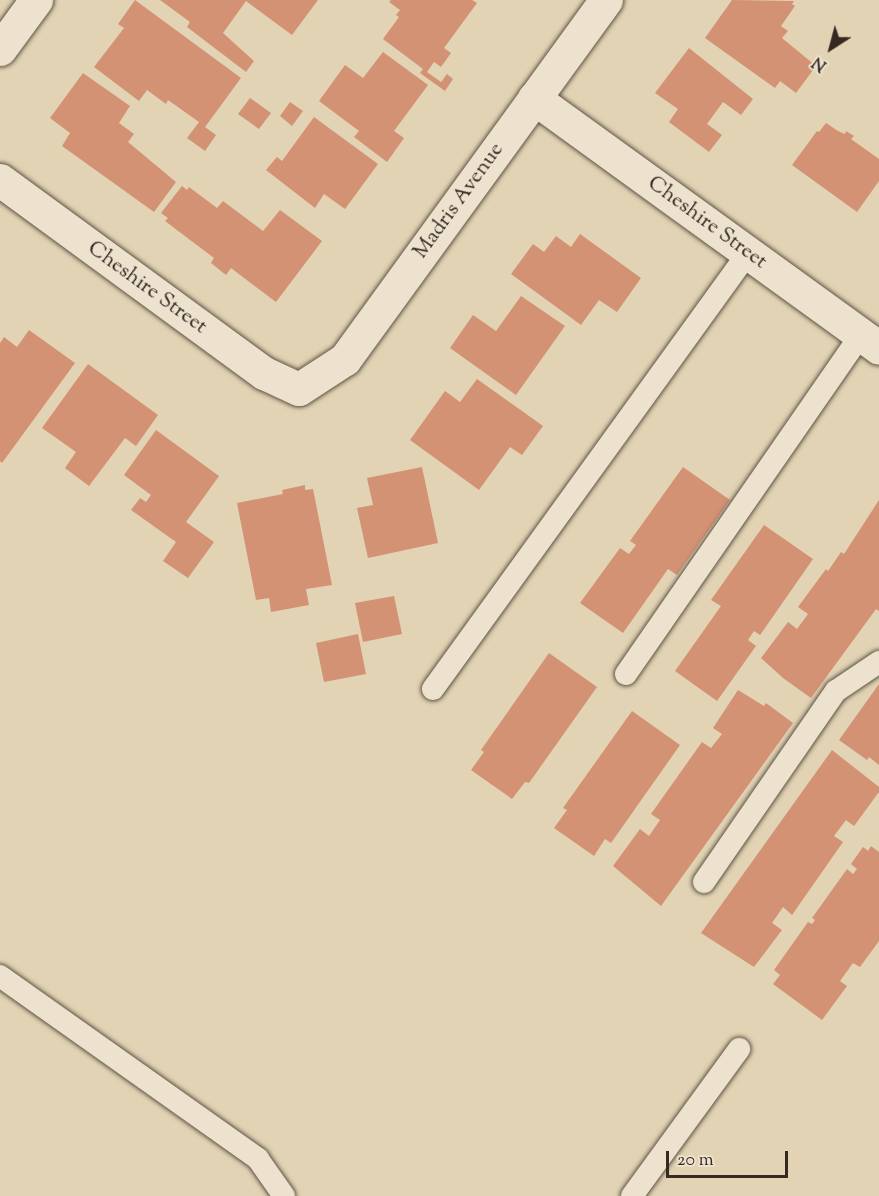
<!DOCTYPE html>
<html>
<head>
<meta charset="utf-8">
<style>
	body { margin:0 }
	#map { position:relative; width:879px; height:1196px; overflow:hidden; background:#e1d3b3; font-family:"Sorts Mill Goudy",serif }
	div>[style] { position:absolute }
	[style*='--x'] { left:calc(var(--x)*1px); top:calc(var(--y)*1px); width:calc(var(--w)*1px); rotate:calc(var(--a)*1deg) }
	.building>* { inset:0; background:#d49275 }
	.roads { filter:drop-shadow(0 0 2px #605446) drop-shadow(0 0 2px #605446) }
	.service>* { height:22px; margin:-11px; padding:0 11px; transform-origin:11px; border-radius:11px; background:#ece2ce }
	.minor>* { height:33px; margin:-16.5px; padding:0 16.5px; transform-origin:16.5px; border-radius:16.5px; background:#ece2ce }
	span { translate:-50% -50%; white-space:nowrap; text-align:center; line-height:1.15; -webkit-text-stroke:4.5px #ece2ce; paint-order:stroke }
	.street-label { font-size:21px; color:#352922 }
	.north { position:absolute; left:801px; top:18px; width:60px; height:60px; -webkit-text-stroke:4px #ece2ce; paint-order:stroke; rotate:216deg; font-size:16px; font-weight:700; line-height:24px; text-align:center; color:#352922 }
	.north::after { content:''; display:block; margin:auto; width:21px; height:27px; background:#352922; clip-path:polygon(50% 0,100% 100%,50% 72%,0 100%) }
	.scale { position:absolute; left:666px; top:1151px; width:122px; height:27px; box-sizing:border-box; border:3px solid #352922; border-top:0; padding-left:8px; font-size:18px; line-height:21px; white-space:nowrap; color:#352922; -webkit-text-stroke:4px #ece2ce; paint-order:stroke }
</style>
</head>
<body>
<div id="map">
	<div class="building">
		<i style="clip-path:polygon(135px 0,241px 78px,205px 127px,216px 135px,205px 151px,187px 138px,199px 122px,168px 100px,166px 104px,147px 90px,139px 101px,94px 67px,124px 28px,118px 24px)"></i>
		<i style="clip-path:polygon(160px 0,318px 0,292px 35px,246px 1px,223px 33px,254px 61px,246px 72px,187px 27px,190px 22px)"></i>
		<i style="clip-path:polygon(391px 0,472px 0,477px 3px,444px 48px,451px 53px,441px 67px,434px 62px,427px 72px,441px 82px,447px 74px,453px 79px,445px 91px,420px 73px,423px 69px,383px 39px,399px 17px,396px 15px,400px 10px,389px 2px)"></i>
		<i style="clip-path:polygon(732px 0,794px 1px,792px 4px,795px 6px,781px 26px,788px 31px,782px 38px,816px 66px,796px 93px,780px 81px,775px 88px,705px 38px)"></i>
		<i style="clip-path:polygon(689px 48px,753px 99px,741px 115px,723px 102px,707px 124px,722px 135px,709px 152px,669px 122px,678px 109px,655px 93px)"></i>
		<i style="clip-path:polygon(383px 52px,428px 85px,394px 131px,404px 138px,387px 162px,354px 137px,359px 131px,319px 101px,345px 65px,363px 78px)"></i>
		<i style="clip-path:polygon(83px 73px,130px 106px,119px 123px,134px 134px,128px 142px,176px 182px,154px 212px,62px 146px,70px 133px,50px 118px)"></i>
		<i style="clip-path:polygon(250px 98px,271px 113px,259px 129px,238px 114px)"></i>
		<i style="clip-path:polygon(290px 102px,303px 111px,292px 126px,280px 116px)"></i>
		<i style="clip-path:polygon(314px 117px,378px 164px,345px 209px,324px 194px,315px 208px,266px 170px,277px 157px,282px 161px)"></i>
		<i style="clip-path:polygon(826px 123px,838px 131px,845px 134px,846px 131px,854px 136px,851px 139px,879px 159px,879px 181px,857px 212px,792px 165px,817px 131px,819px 132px)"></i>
		<i style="clip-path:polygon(182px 186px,187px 190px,189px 187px,217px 208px,223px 201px,263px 231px,280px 210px,322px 241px,276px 302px,231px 268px,226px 275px,211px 263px,214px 258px,165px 221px,168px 218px,161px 213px)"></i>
		<i style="clip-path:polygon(580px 234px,641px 278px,617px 312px,599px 300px,581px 325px,511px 274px,533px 244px,544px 252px,556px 236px,571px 247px)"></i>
		<i style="clip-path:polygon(521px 296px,565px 326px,516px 395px,450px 348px,473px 315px,496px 331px)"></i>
		<i style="clip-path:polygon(29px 330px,75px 363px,2px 463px,0 461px,0 343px,4px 337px,17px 347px)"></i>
		<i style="clip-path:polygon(88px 364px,158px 415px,136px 446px,125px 438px,89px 486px,65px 468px,76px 452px,42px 428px)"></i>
		<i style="clip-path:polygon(477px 379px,543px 426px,522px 455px,510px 447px,479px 490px,410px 440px,445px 391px,460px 402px)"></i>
		<i style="clip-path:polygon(156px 430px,219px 476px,186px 522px,214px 542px,188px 578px,163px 561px,176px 542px,131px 510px,140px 498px,146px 502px,151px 495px,124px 475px)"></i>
		<i style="clip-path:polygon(422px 467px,438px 543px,368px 558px,357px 508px,373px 505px,367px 478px)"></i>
		<i style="clip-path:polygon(683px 467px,730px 500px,677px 575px,668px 569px,623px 633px,580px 603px,620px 548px,629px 554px,636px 545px,630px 541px)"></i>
		<i style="clip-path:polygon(305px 485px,305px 490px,313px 489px,332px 585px,306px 589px,309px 605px,271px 612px,269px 598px,256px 600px,237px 503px,283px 494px,282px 490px)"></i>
		<i style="clip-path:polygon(879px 500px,879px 611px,876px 609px,811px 698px,783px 678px,761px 658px,788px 622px,797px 629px,808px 614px,798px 607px,826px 569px,828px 571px,841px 552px,844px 554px)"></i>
		<i style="clip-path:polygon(764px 525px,813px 559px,760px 635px,754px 631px,748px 640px,756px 646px,717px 701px,675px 671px,721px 606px,711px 600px)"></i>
		<i style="clip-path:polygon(394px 596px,402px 634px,363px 642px,355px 603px)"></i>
		<i style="clip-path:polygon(358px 634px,366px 674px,324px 682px,316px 643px)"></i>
		<i style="clip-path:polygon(549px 653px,597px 687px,529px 783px,525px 782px,512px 799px,471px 770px,484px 752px,481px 750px)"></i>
		<i style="clip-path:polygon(879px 684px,879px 765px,869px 757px,867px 760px,839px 740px)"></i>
		<i style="clip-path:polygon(738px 690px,764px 706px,766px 703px,793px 723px,661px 906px,613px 866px,640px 829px,649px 836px,660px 820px,651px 814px,702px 742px,711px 748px,722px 734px,713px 728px)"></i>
		<i style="clip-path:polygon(632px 711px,680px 745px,611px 843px,605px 839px,594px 856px,554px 828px,567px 810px,563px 808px)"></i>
		<i style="clip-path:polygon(832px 750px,879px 787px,879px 792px,854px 826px,846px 820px,834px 836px,843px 842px,792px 915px,783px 907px,772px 923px,782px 930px,754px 967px,701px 933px)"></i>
		<i style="clip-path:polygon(871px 846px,879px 852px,879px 941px,860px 967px,853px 963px,840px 981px,847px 986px,822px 1020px,773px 984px,780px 975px,774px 970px,808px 922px,812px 924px,815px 920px,812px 918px,847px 869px,853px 874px,857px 869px,851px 864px,863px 847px,868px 851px)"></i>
	</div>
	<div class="roads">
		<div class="service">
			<i style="--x:626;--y:674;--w:412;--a:-55.3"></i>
			<i style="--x:433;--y:689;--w:538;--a:-54.15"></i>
			<i style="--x:704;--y:882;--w:232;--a:-55.4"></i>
			<i style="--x:836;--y:691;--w:52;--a:-34"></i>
			<i style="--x:0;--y:976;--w:316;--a:35.3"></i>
			<i style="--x:258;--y:1159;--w:45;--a:54.9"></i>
			<i style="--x:632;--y:1196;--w:182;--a:-53.9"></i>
		</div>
		<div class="minor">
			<i style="--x:0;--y:49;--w:61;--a:-53.7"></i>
			<i style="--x:534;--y:98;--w:426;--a:35.9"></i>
			<i style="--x:0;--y:180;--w:327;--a:36.2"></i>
			<i style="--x:264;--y:373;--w:38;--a:25"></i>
			<i style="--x:299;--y:389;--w:55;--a:-33.1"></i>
			<i style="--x:345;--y:359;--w:444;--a:-54"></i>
		</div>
	</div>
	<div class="street-label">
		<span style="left:459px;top:201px;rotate:-54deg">Madris Avenue</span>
		<span style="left:707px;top:223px;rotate:36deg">Cheshire Street</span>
		<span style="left:147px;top:288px;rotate:36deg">Cheshire Street</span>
	</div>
	<div class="north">N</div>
	<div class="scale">20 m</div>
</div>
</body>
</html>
